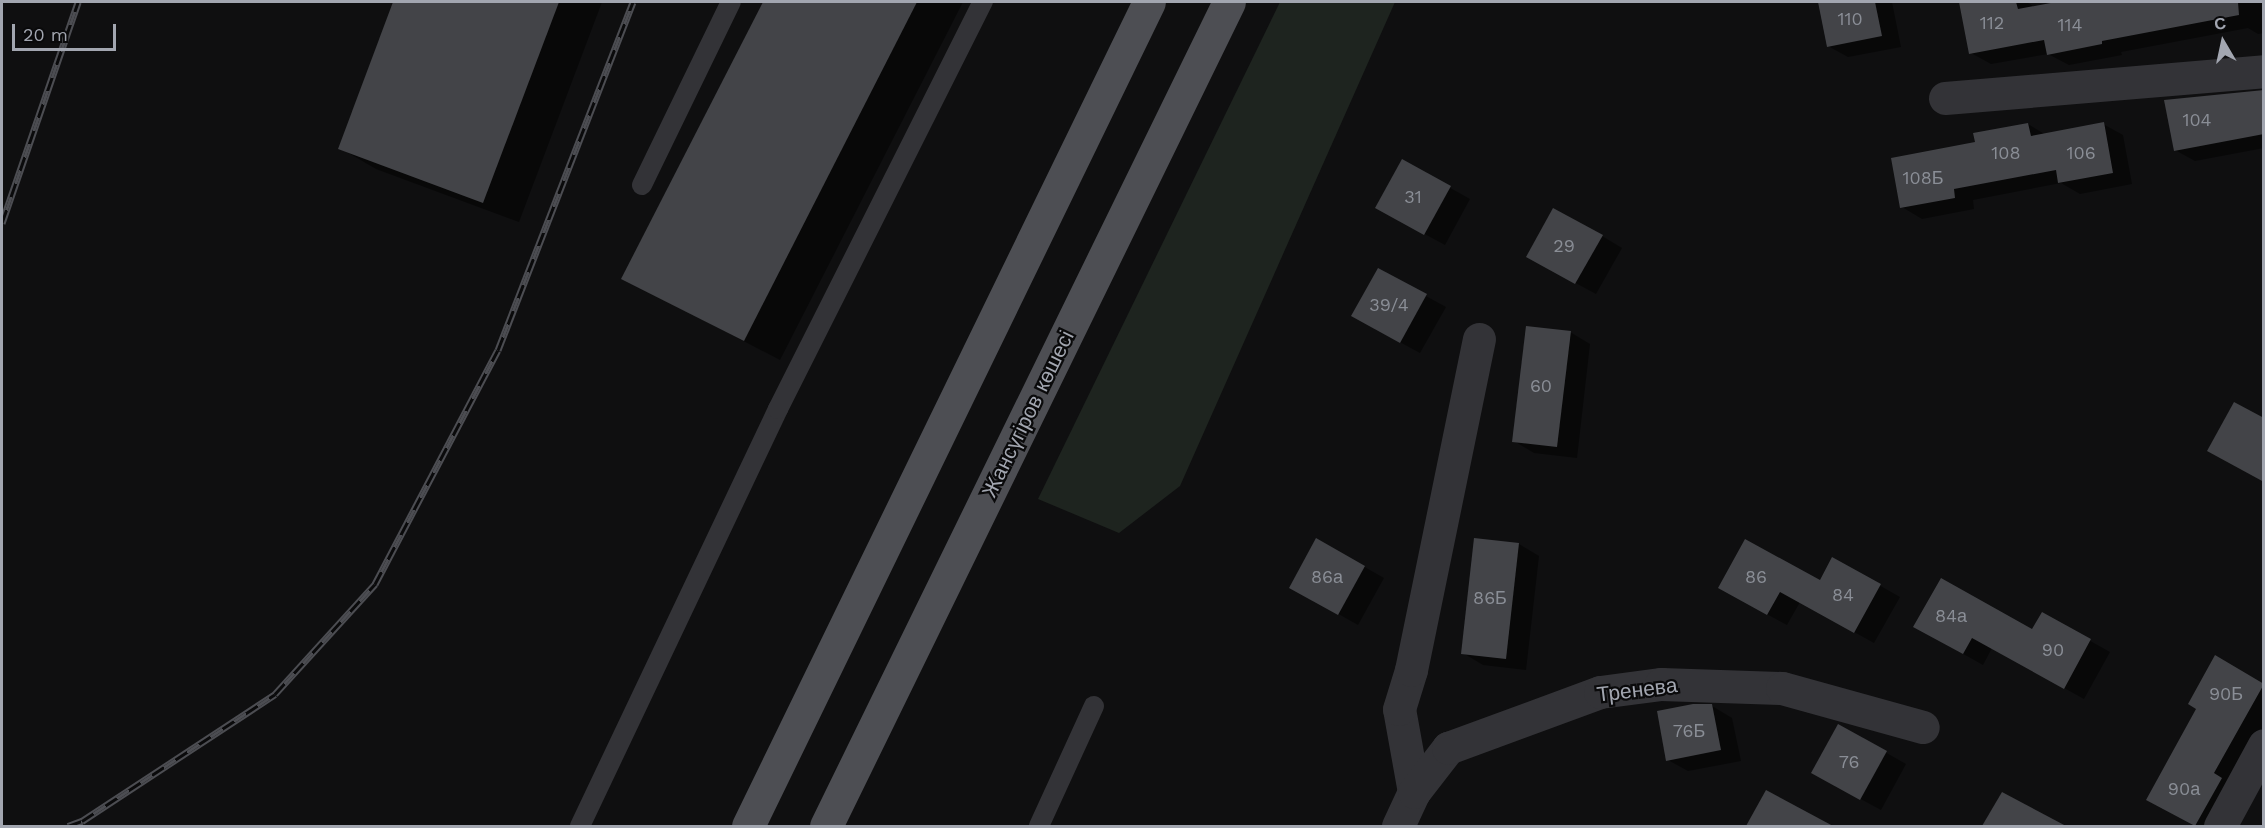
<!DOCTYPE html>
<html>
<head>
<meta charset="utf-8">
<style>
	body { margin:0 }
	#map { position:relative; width:2265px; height:828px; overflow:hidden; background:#0f0f10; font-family:"Work Sans",sans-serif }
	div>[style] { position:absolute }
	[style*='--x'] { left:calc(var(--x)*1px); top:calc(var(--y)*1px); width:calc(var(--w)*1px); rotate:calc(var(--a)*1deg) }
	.green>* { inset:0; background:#1e241f }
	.shadow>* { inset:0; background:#0007 }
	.building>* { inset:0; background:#434448 }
	.service>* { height:20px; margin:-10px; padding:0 10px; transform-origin:10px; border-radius:10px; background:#333337 }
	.minor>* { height:33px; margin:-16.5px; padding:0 16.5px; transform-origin:16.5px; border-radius:16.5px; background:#333337 }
	.primary>* { height:33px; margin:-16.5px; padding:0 16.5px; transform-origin:16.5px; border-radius:16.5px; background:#4d4e53 }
	.rail>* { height:7px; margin-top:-3.5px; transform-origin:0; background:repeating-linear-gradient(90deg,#0a0a0b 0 14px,#4c4d52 0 28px); box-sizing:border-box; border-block:2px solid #4c4d52 }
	span { translate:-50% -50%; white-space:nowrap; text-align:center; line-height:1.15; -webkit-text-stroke:4.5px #0a0a0b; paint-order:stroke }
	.number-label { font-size:18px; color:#8a8e96 }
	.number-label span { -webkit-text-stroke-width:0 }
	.street-label { font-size:21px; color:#a2a6b0 }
	.frame { position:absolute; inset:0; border:3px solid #a2a6b0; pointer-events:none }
	.north { position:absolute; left:2193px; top:12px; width:60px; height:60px; -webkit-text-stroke:4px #0a0a0b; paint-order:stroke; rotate:351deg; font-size:16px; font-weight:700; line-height:24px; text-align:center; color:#a2a6b0 }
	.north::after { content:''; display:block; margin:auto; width:21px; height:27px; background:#a2a6b0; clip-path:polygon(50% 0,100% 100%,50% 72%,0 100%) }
	.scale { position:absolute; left:12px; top:24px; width:104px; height:27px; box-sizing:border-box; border:3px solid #a2a6b0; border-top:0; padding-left:8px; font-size:18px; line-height:21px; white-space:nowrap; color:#a2a6b0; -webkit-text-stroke:4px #0a0a0b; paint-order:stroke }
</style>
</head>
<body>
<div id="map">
	<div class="green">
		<i style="clip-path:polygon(1280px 2px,1395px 2px,1180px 486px,1119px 533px,1038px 499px)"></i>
	</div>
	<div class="shadow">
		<i style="clip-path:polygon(395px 2px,602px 2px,519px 222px,376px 169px,340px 148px)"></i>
		<i style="clip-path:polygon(764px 2px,963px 2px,780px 360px,623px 278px)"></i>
		<i style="clip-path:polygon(1820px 2px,1892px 2px,1901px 47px,1848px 57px,1828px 46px)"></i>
		<i style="clip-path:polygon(1979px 2px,2026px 2px,2035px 7px,2061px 2px,2264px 2px,2264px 33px,2258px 34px,2248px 28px,2121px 52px,2122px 55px,2069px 65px,2048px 54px,1991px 64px,1971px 53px,1962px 5px)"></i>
		<i style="clip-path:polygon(2264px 91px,2264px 148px,2195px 161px,2175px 150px)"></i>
		<i style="clip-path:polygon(2028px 124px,2046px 135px,2103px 124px,2123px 135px,2132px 184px,2080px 194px,2061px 183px,1973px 200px,1974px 209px,1922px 219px,1902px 207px,1977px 143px)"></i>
		<i style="clip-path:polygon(1402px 161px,1470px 199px,1445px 245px,1397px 219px)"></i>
		<i style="clip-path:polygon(1602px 236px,1622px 248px,1596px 294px,1548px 268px)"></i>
		<i style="clip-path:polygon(1378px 270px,1446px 307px,1420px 353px,1372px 327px)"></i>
		<i style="clip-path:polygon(1570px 332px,1590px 344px,1577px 458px,1534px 453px,1514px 441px)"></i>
		<i style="clip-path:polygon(1317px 540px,1384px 578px,1358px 625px,1291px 587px)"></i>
		<i style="clip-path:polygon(1519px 544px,1539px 556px,1526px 670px,1483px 665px,1463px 653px)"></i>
		<i style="clip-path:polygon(1833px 559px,1900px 597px,1874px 643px,1800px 602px,1787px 625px,1739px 599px,1820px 582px)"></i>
		<i style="clip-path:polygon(2042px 614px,2110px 652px,2084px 699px,1992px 648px,1983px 665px,1935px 638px,2033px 631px)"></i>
		<i style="clip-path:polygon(2264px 684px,2264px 730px,2221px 826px,2197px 826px,2148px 799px)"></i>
		<i style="clip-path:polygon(1712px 706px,1732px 718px,1741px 761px,1688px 771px,1668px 760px)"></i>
		<i style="clip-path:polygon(1839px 726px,1906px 764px,1881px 810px,1833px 784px)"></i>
		<i style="clip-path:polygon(1767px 792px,1829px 826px,1748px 826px)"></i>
		<i style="clip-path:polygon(2002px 794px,2050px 819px,2062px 826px,1984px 826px)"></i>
	</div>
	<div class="building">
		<i style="clip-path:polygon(393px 2px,559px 2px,483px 203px,338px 149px)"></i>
		<i style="clip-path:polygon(763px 2px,917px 2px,744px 341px,621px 279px)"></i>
		<i style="clip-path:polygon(1818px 2px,1875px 2px,1882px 36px,1827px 47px)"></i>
		<i style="clip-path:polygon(1959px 2px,2016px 2px,2018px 9px,2056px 2px,2238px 2px,2239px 15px,2102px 41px,2102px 44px,2047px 55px,2044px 40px,1969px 54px)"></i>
		<i style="clip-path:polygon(2264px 90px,2264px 134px,2174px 151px,2164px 100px)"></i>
		<i style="clip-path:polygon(2104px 122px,2113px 173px,2058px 183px,2056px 170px,1954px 189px,1955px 198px,1900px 208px,1891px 158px,1975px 142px,1973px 133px,2028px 123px,2031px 136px)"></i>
		<i style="clip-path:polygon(1402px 159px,1451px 186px,1424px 235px,1375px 208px)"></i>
		<i style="clip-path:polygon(1553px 208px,1603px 235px,1575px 284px,1526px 257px)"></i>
		<i style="clip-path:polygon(1378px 268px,1427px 294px,1400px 343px,1351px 316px)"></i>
		<i style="clip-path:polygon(1526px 326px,1571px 331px,1557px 447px,1512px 442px)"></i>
		<i style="clip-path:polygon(2234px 402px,2264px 418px,2264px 482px,2207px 451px)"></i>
		<i style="clip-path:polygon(1316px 538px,1365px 566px,1338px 615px,1289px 588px)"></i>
		<i style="clip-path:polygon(1474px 538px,1519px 543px,1506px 659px,1461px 654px)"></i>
		<i style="clip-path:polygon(1745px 539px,1820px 580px,1832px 557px,1881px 584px,1854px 633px,1780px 592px,1767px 615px,1718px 588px)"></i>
		<i style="clip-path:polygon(1941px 578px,2032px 629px,2042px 612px,2091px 639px,2064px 689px,1972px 638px,1963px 654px,1913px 627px)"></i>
		<i style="clip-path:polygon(2215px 655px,2264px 684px,2214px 773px,2222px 778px,2195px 826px,2146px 800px,2196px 709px,2188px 704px)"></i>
		<i style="clip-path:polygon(1693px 704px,1712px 704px,1721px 750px,1666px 761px,1657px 711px)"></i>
		<i style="clip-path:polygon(1838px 724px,1887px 751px,1860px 800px,1811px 773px)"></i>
		<i style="clip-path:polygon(1766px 790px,1833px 826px,1746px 826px)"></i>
		<i style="clip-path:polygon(2002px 792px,2066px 826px,1982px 826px)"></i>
	</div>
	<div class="service">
		<i style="--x:642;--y:185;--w:203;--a:-64.1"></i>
		<i style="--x:580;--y:826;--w:462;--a:-64.6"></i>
		<i style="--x:778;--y:409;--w:456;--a:-63.3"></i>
		<i style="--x:1039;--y:826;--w:132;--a:-65.4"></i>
	</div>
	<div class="minor">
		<i style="--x:1945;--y:98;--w:320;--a:-4.8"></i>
		<i style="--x:1414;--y:792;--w:84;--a:-100.2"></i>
		<i style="--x:1399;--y:709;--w:41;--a:-72.9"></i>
		<i style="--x:1411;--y:670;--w:338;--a:-78.4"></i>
		<i style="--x:1398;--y:826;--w:38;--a:-65"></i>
		<i style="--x:1414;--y:792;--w:56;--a:-52.3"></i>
		<i style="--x:1448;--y:748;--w:162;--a:-20.2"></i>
		<i style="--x:1600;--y:692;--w:62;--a:-7.5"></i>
		<i style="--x:1661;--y:684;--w:121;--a:1.9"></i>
		<i style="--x:1782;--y:688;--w:146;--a:15.5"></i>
		<i style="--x:2220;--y:826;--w:92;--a:-61.5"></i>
	</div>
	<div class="primary">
		<i style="--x:748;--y:826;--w:916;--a:-64.05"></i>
		<i style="--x:826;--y:826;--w:917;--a:-63.94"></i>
	</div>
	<div class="rail">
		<i style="--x:2;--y:223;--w:234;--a:-71"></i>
		<i style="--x:68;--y:826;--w:15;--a:-20"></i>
		<i style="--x:82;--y:821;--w:231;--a:-33.3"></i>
		<i style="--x:275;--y:694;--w:149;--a:-47.7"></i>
		<i style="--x:375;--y:584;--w:264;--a:-62.3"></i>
		<i style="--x:498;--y:350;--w:373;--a:-68.8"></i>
	</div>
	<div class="number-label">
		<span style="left:1850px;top:19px">110</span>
		<span style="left:1992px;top:23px">112</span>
		<span style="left:2070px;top:25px">114</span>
		<span style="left:2197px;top:120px">104</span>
		<span style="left:2006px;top:153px">108</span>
		<span style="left:2081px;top:153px">106</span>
		<span style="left:1923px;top:178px">108Б</span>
		<span style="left:1413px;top:197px">31</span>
		<span style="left:1564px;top:246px">29</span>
		<span style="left:1389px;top:305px">39/4</span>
		<span style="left:1541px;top:386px">60</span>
		<span style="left:1327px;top:577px">86а</span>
		<span style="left:1756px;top:577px">86</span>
		<span style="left:1843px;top:595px">84</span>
		<span style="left:1490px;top:598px">86Б</span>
		<span style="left:1951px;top:616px">84а</span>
		<span style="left:2053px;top:650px">90</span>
		<span style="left:2226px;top:694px">90Б</span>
		<span style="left:1689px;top:731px">76Б</span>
		<span style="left:1849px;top:762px">76</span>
		<span style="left:2184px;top:789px">90а</span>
	</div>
	<div class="street-label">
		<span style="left:1028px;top:414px;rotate:-64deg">Жансүгіров көшесі</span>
		<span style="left:1637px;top:690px;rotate:-7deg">Тренева</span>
	</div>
	<div class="frame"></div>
	<div class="north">С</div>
	<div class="scale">20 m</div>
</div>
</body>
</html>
